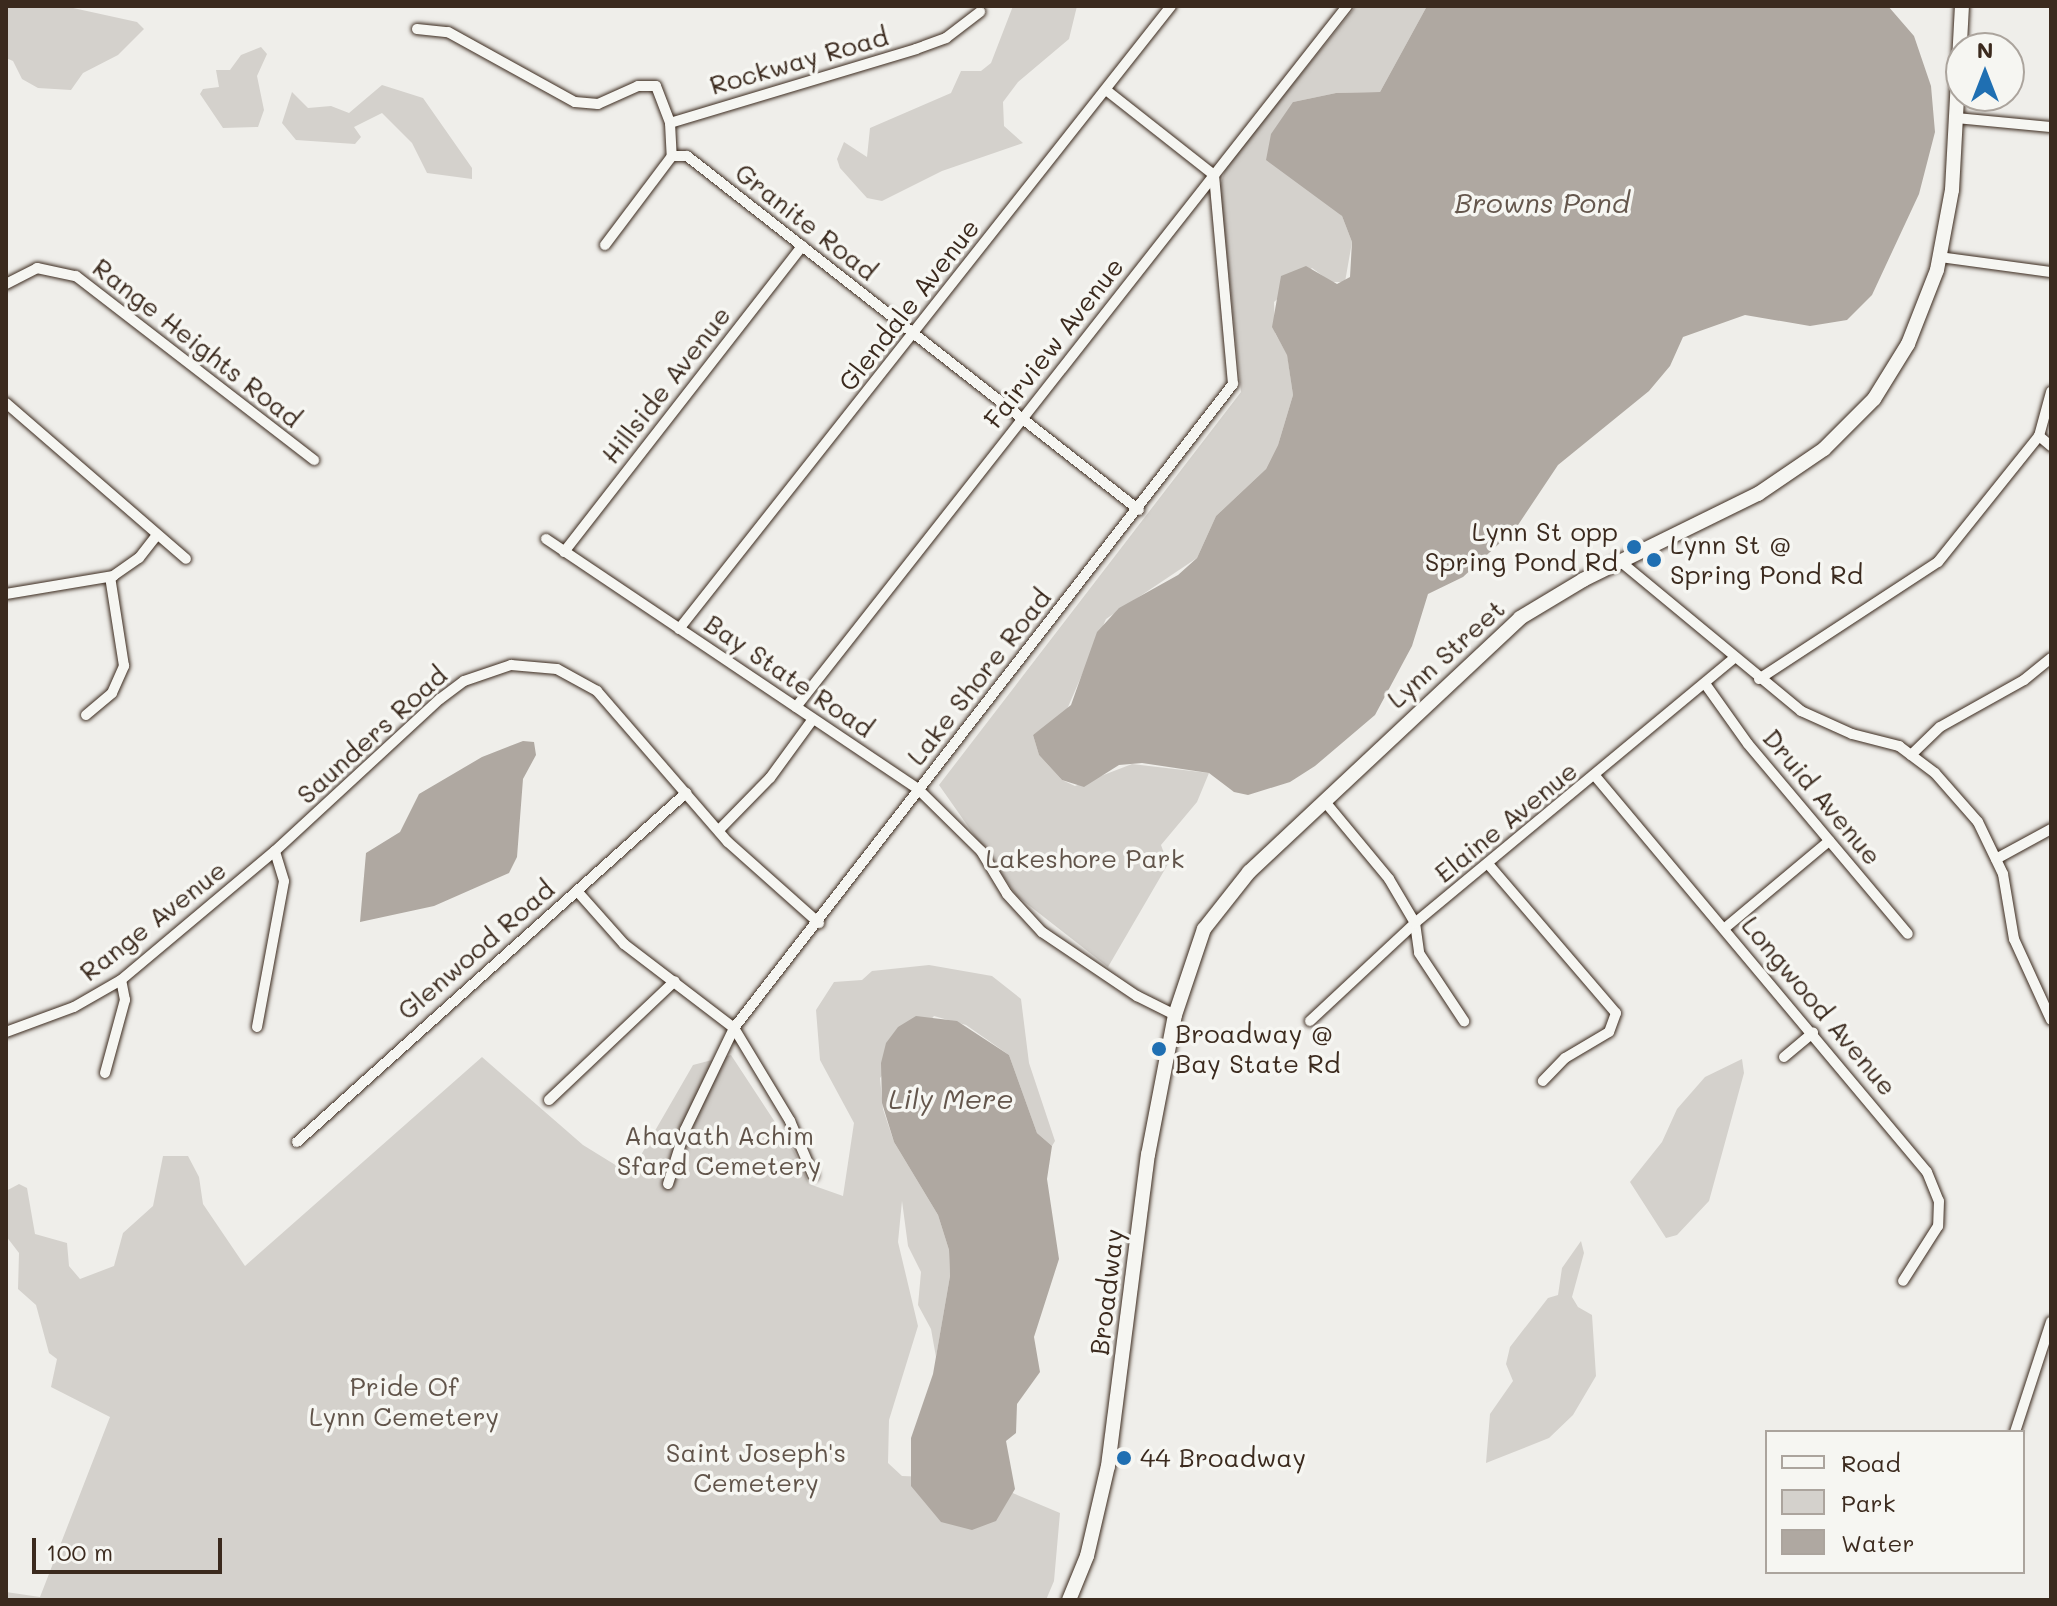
<!DOCTYPE html>
<html>
<head>
<meta charset="utf-8">
<style>
	body { margin:0 }
	#map { position:relative; width:2057px; height:1606px; overflow:hidden; background:#efeeea; font-family:Mali,sans-serif }
	div>[style] { position:absolute }
	[style*='--x'] { left:calc(var(--x)*1px); top:calc(var(--y)*1px); width:calc(var(--w)*1px); rotate:calc(var(--a)*1deg) }
	.green>* { inset:0; background:#d4d1cc }
	.water>* { inset:0; background:#afa8a1 }
	.roads { filter:drop-shadow(0 0 2px #3b2a1e) drop-shadow(0 0 2px #3b2a1e) }
	.street>* { height:10px; margin:-5px; padding:0 5px; transform-origin:5px; border-radius:5px; background:#f6f6f2 }
	.secondary>* { height:14px; margin:-7px; padding:0 7px; transform-origin:7px; border-radius:7px; background:#f6f6f2 }
	.dots>* { width:22px; height:22px; translate:-50% -50%; box-sizing:border-box; border:4px solid #f6f6f2; border-radius:50% }
	span { translate:-50% -50%; white-space:nowrap; text-align:center; line-height:1.15; -webkit-text-stroke:7px #f6f6f2; paint-order:stroke }
	.street-label { font-size:26px; color:#3b2a1e }
	.poi-label { font-size:26px; color:#3b2a1e }
	.right { translate:-100% -50%; text-align:right }
	.left { translate:0 -50%; text-align:left }
	.park-label { font-size:26px; color:#61544a }
	.water-label { font-size:28px; color:#64564c; font-style:italic }
	.frame { position:absolute; inset:0; border:8px solid #3b2a1e; pointer-events:none }
	.legend { position:absolute; left:1765px; top:1430px; width:260px; height:144px; box-sizing:border-box; background:#f6f6f2; border:2px solid #aba49d; margin:0; padding:10px 14px; list-style:none; font-size:24px; color:#3b2a1e }
	.legend li { display:flex; align-items:center; gap:16px; height:40px }
	.legend b { width:40px; border:2px solid #aba49d }
	.north { position:absolute; left:1945px; top:32px; width:80px; height:80px; box-sizing:border-box; background:#f6f6f2; border:2px solid #aba49d; border-radius:50%; rotate:0deg; font-size:22px; font-weight:700; line-height:32px; text-align:center; color:#3b2a1e }
	.north::after { content:''; display:block; margin:auto; width:28px; height:36px; background:#1f6fb2; clip-path:polygon(50% 0,100% 100%,50% 72%,0 100%) }
	.scale { position:absolute; left:32px; top:1538px; width:190px; height:36px; box-sizing:border-box; border:4px solid #3b2a1e; border-top:0; padding-left:10px; font-size:24px; line-height:28px; white-space:nowrap; color:#3b2a1e; -webkit-text-stroke:6px #f6f6f2; paint-order:stroke }
</style>
</head>
<body>
<div id="map">
	<div class="green">
		<i style="clip-path:polygon(6px 6px,64px 6px,137px 22px,144px 29px,118px 55px,83px 73px,71px 90px,38px 88px,22px 79px,13px 61px,6px 58px)"></i>
		<i style="clip-path:polygon(1013px 6px,1077px 6px,1069px 39px,1018px 82px,1003px 102px,1004px 126px,1023px 143px,942px 171px,882px 201px,867px 198px,840px 168px,837px 159px,844px 142px,867px 157px,870px 128px,951px 93px,961px 71px,981px 71px,991px 63px)"></i>
		<i style="clip-path:polygon(1356px 6px,1427px 6px,1380px 92px,1336px 93px,1293px 102px,1328px 202px,1342px 216px,1352px 242px,1345px 282px,1331px 282px,1312px 268px,1274px 302px,1275px 333px,1287px 354px,1293px 395px,1278px 445px,1266px 469px,1216px 516px,1197px 558px,1106px 619px,1065px 714px,1033px 735px,1039px 755px,1062px 780px,1075px 786px,1132px 764px,1209px 773px,1197px 802px,1161px 845px,1168px 864px,1108px 967px,1017px 896px,939px 785px,1241px 392px,1220px 186px,1226px 167px)"></i>
		<i style="clip-path:polygon(261px 47px,267px 54px,257px 76px,264px 110px,258px 127px,223px 128px,200px 94px,203px 89px,219px 87px,216px 70px,230px 70px,241px 55px)"></i>
		<i style="clip-path:polygon(382px 85px,423px 98px,472px 168px,472px 179px,427px 173px,412px 143px,382px 113px,354px 127px,361px 137px,355px 144px,296px 140px,282px 123px,292px 92px,308px 108px,331px 106px,349px 113px)"></i>
		<i style="clip-path:polygon(929px 965px,992px 976px,1021px 999px,1029px 1063px,1055px 1141px,1052px 1146px,1037px 1133px,1009px 1055px,966px 1025px,934px 1016px,880px 1078px,883px 1109px,894px 1142px,938px 1215px,949px 1250px,950px 1276px,936px 1357px,931px 1329px,918px 1305px,921px 1272px,908px 1246px,902px 1201px,898px 1242px,918px 1326px,889px 1420px,888px 1463px,902px 1476px,979px 1479px,1060px 1513px,1054px 1581px,1046px 1600px,6px 1600px,6px 1592px,40px 1597px,110px 1417px,51px 1387px,57px 1359px,49px 1353px,36px 1305px,18px 1289px,19px 1253px,6px 1236px,6px 1191px,19px 1184px,27px 1188px,35px 1234px,67px 1243px,69px 1266px,80px 1279px,114px 1266px,123px 1233px,153px 1206px,163px 1156px,188px 1156px,199px 1177px,203px 1204px,245px 1266px,482px 1057px,583px 1145px,630px 1174px,693px 1065px,731px 1055px,794px 1151px,809px 1184px,843px 1196px,854px 1123px,820px 1060px,816px 1010px,834px 982px,862px 980px,872px 971px)"></i>
		<i style="clip-path:polygon(1742px 1059px,1744px 1073px,1709px 1201px,1677px 1235px,1666px 1238px,1630px 1182px,1662px 1142px,1677px 1109px,1705px 1077px)"></i>
		<i style="clip-path:polygon(1581px 1241px,1584px 1253px,1572px 1297px,1578px 1307px,1592px 1315px,1596px 1376px,1573px 1415px,1549px 1438px,1486px 1463px,1490px 1414px,1513px 1381px,1506px 1364px,1510px 1347px,1548px 1298px,1558px 1295px,1562px 1268px)"></i>
	</div>
	<div class="water">
		<i style="clip-path:polygon(1427px 6px,1888px 6px,1914px 36px,1931px 86px,1935px 132px,1919px 194px,1872px 295px,1847px 320px,1810px 326px,1745px 315px,1683px 337px,1670px 366px,1649px 391px,1558px 465px,1516px 528px,1463px 577px,1428px 594px,1412px 646px,1375px 715px,1315px 766px,1290px 782px,1248px 795px,1234px 792px,1209px 773px,1142px 763px,1119px 765px,1084px 787px,1062px 780px,1039px 755px,1033px 735px,1071px 705px,1097px 632px,1119px 608px,1178px 575px,1197px 558px,1216px 516px,1266px 469px,1278px 445px,1293px 395px,1287px 355px,1272px 327px,1281px 276px,1306px 266px,1337px 284px,1350px 277px,1352px 242px,1342px 216px,1266px 160px,1271px 134px,1293px 102px,1336px 93px,1380px 92px)"></i>
		<i style="clip-path:polygon(523px 741px,534px 742px,536px 755px,523px 779px,517px 857px,509px 873px,434px 906px,360px 922px,366px 853px,400px 832px,419px 794px,482px 757px)"></i>
		<i style="clip-path:polygon(916px 1016px,957px 1021px,1009px 1055px,1037px 1133px,1052px 1146px,1047px 1179px,1059px 1259px,1034px 1337px,1040px 1372px,1017px 1404px,1016px 1433px,1006px 1441px,1015px 1489px,996px 1521px,972px 1530px,941px 1522px,911px 1486px,911px 1438px,933px 1374px,950px 1276px,949px 1250px,938px 1215px,894px 1142px,882px 1103px,881px 1063px,886px 1043px,898px 1027px)"></i>
	</div>
	<div class="roads">
		<div class="street">
			<i style="--x:417;--y:29;--w:31;--a:6"></i>
			<i style="--x:448;--y:32;--w:145;--a:28.9"></i>
			<i style="--x:575;--y:102;--w:23;--a:5"></i>
			<i style="--x:598;--y:104;--w:44;--a:-24.2"></i>
			<i style="--x:638;--y:86;--w:18;--a:0"></i>
			<i style="--x:656;--y:86;--w:40;--a:69"></i>
			<i style="--x:670;--y:123;--w:33;--a:87"></i>
			<i style="--x:672;--y:156;--w:15;--a:0"></i>
			<i style="--x:687;--y:156;--w:574;--a:38.07"></i>
			<i style="--x:1956;--y:118;--w:95;--a:5.4"></i>
			<i style="--x:670;--y:123;--w:257;--a:-16.7"></i>
			<i style="--x:916;--y:49;--w:32;--a:-20"></i>
			<i style="--x:946;--y:38;--w:43;--a:-37.4"></i>
			<i style="--x:605;--y:245;--w:111;--a:-53"></i>
			<i style="--x:1940;--y:257;--w:112;--a:7.7"></i>
			<i style="--x:6;--y:284;--w:35;--a:-27"></i>
			<i style="--x:37;--y:268;--w:40;--a:12"></i>
			<i style="--x:76;--y:276;--w:301;--a:37.7"></i>
			<i style="--x:6;--y:403;--w:238;--a:40.9"></i>
			<i style="--x:2039;--y:436;--w:16;--a:40"></i>
			<i style="--x:546;--y:539;--w:450;--a:33.9"></i>
			<i style="--x:919;--y:790;--w:87;--a:44.5"></i>
			<i style="--x:981;--y:851;--w:50;--a:58.8"></i>
			<i style="--x:1007;--y:894;--w:52;--a:47.4"></i>
			<i style="--x:1042;--y:932;--w:115;--a:34"></i>
			<i style="--x:1137;--y:996;--w:42;--a:26.6"></i>
			<i style="--x:564;--y:552;--w:388;--a:-52.1"></i>
			<i style="--x:1621;--y:562;--w:234;--a:39.6"></i>
			<i style="--x:1801;--y:711;--w:56;--a:24.3"></i>
			<i style="--x:1852;--y:734;--w:49;--a:14.3"></i>
			<i style="--x:1899;--y:746;--w:45;--a:36.9"></i>
			<i style="--x:1935;--y:773;--w:65;--a:48.7"></i>
			<i style="--x:1978;--y:822;--w:58;--a:64.3"></i>
			<i style="--x:2003;--y:874;--w:66;--a:80.4"></i>
			<i style="--x:2014;--y:939;--w:89;--a:65.4"></i>
			<i style="--x:6;--y:594;--w:109;--a:-9.5"></i>
			<i style="--x:113;--y:576;--w:32;--a:-35"></i>
			<i style="--x:139;--y:558;--w:29;--a:-52"></i>
			<i style="--x:679;--y:629;--w:794;--a:-51.7"></i>
			<i style="--x:1759;--y:679;--w:214;--a:-33.2"></i>
			<i style="--x:1938;--y:562;--w:161;--a:-51.3"></i>
			<i style="--x:2039;--y:436;--w:46;--a:-74.7"></i>
			<i style="--x:1706;--y:685;--w:72;--a:54.6"></i>
			<i style="--x:1748;--y:744;--w:248;--a:49.9"></i>
			<i style="--x:796;--y:707;--w:892;--a:-51.83"></i>
			<i style="--x:86;--y:715;--w:34;--a:-40"></i>
			<i style="--x:112;--y:693;--w:30;--a:-66"></i>
			<i style="--x:124;--y:666;--w:90;--a:-98.9"></i>
			<i style="--x:1911;--y:755;--w:40;--a:-44"></i>
			<i style="--x:1940;--y:727;--w:96;--a:-29.2"></i>
			<i style="--x:2024;--y:680;--w:35;--a:-39"></i>
			<i style="--x:1596;--y:777;--w:515;--a:50.04"></i>
			<i style="--x:1927;--y:1172;--w:31;--a:68"></i>
			<i style="--x:1939;--y:1201;--w:25;--a:92"></i>
			<i style="--x:1938;--y:1226;--w:65;--a:122.5"></i>
			<i style="--x:1326;--y:803;--w:99;--a:50.3"></i>
			<i style="--x:1389;--y:879;--w:51;--a:59.4"></i>
			<i style="--x:1415;--y:923;--w:30;--a:82"></i>
			<i style="--x:1419;--y:953;--w:82;--a:56.5"></i>
			<i style="--x:719;--y:830;--w:73;--a:-45.6"></i>
			<i style="--x:770;--y:778;--w:73;--a:-53.9"></i>
			<i style="--x:1996;--y:859;--w:63;--a:-28.6"></i>
			<i style="--x:1489;--y:865;--w:195;--a:49.4"></i>
			<i style="--x:1616;--y:1013;--w:20;--a:110"></i>
			<i style="--x:1609;--y:1032;--w:51;--a:149.4"></i>
			<i style="--x:1565;--y:1058;--w:32;--a:134"></i>
			<i style="--x:577;--y:891;--w:71;--a:48.4"></i>
			<i style="--x:624;--y:944;--w:138;--a:37.4"></i>
			<i style="--x:734;--y:1028;--w:109;--a:58.9"></i>
			<i style="--x:790;--y:1121;--w:59;--a:66.9"></i>
			<i style="--x:1725;--y:928;--w:136;--a:-39.9"></i>
			<i style="--x:1310;--y:1021;--w:144;--a:-43"></i>
			<i style="--x:1415;--y:923;--w:413;--a:-39.7"></i>
			<i style="--x:257;--y:1027;--w:148;--a:-79.5"></i>
			<i style="--x:284;--y:881;--w:31;--a:-107"></i>
			<i style="--x:275;--y:851;--w:224;--a:-42.7"></i>
			<i style="--x:440;--y:699;--w:30;--a:-37"></i>
			<i style="--x:464;--y:681;--w:50;--a:-18.8"></i>
			<i style="--x:511;--y:665;--w:46;--a:5"></i>
			<i style="--x:557;--y:669;--w:46;--a:28.8"></i>
			<i style="--x:597;--y:691;--w:200;--a:49.1"></i>
			<i style="--x:728;--y:842;--w:122;--a:41.7"></i>
			<i style="--x:6;--y:1032;--w:72;--a:-20.2"></i>
			<i style="--x:74;--y:1007;--w:54;--a:-29.9"></i>
			<i style="--x:121;--y:980;--w:201;--a:-40"></i>
			<i style="--x:1784;--y:1057;--w:38;--a:-40"></i>
			<i style="--x:105;--y:1073;--w:76;--a:-74.7"></i>
			<i style="--x:125;--y:1000;--w:20;--a:-101"></i>
			<i style="--x:549;--y:1100;--w:173;--a:-43.4"></i>
			<i style="--x:297;--y:1142;--w:523;--a:-41.9"></i>
			<i style="--x:668;--y:1184;--w:57;--a:-72.5"></i>
			<i style="--x:685;--y:1130;--w:113;--a:-64.3"></i>
			<i style="--x:734;--y:1028;--w:815;--a:-52.23"></i>
			<i style="--x:1233;--y:384;--w:210;--a:-95.2"></i>
			<i style="--x:1214;--y:175;--w:137;--a:-141.8"></i>
			<i style="--x:2015;--y:1432;--w:116;--a:-71.9"></i>
		</div>
		<div class="secondary">
			<i style="--x:1069;--y:1600;--w:48;--a:-67.8"></i>
			<i style="--x:1087;--y:1556;--w:92;--a:-76.9"></i>
			<i style="--x:1108;--y:1466;--w:314;--a:-82.7"></i>
			<i style="--x:1148;--y:1155;--w:143;--a:-79.1"></i>
			<i style="--x:1175;--y:1015;--w:91;--a:-71.4"></i>
			<i style="--x:1204;--y:929;--w:73;--a:-51.7"></i>
			<i style="--x:1249;--y:872;--w:371;--a:-43.1"></i>
			<i style="--x:1520;--y:618;--w:74;--a:-31.1"></i>
			<i style="--x:1583;--y:580;--w:195;--a:-26.2"></i>
			<i style="--x:1758;--y:494;--w:80;--a:-34.3"></i>
			<i style="--x:1824;--y:449;--w:71;--a:-45"></i>
			<i style="--x:1874;--y:399;--w:65;--a:-58.3"></i>
			<i style="--x:1908;--y:344;--w:79;--a:-68.6"></i>
			<i style="--x:1937;--y:270;--w:81;--a:-79.4"></i>
			<i style="--x:1952;--y:190;--w:184;--a:-86.9"></i>
		</div>
	</div>
	<div class="dots">
		<i style="left:1634px;top:547px;background:#1f6fb2"></i>
		<i style="left:1654px;top:560px;background:#1f6fb2"></i>
		<i style="left:1159px;top:1049px;background:#1f6fb2"></i>
		<i style="left:1124px;top:1458px;background:#1f6fb2"></i>
	</div>
	<div class="street-label">
		<span style="left:799px;top:61px;rotate:-16deg">Rockway Road</span>
		<span style="left:806px;top:222px;rotate:38deg">Granite Road</span>
		<span style="left:909px;top:305px;rotate:-52deg">Glendale Avenue</span>
		<span style="left:197px;top:343px;rotate:38deg">Range Heights Road</span>
		<span style="left:1054px;top:343px;rotate:-52deg">Fairview Avenue</span>
		<span style="left:666px;top:385px;rotate:-52deg">Hillside Avenue</span>
		<span style="left:1446px;top:654px;rotate:-42deg">Lynn Street</span>
		<span style="left:789px;top:676px;rotate:34deg">Bay State Road</span>
		<span style="left:979px;top:677px;rotate:-52deg">Lake Shore Road</span>
		<span style="left:372px;top:735px;rotate:-42deg">Saunders Road</span>
		<span style="left:1822px;top:797px;rotate:50deg">Druid Avenue</span>
		<span style="left:1506px;top:822px;rotate:-39deg">Elaine Avenue</span>
		<span style="left:153px;top:921px;rotate:-38deg">Range Avenue</span>
		<span style="left:476px;top:950px;rotate:-41deg">Glenwood Road</span>
		<span style="left:1819px;top:1006px;rotate:50deg">Longwood Avenue</span>
		<span style="left:1107px;top:1292px;rotate:-83deg">Broadway</span>
	</div>
	<div class="poi-label">
		<span class="right" style="left:1618px;top:547px">Lynn St opp<br>Spring Pond Rd</span>
		<span class="left" style="left:1670px;top:560px">Lynn St @<br>Spring Pond Rd</span>
		<span class="left" style="left:1175px;top:1049px">Broadway @<br>Bay State Rd</span>
		<span class="left" style="left:1140px;top:1458px">44 Broadway</span>
	</div>
	<div class="park-label">
		<span style="left:1085px;top:859px">Lakeshore Park</span>
		<span style="left:719px;top:1151px">Ahavath Achim<br>Sfard Cemetery</span>
		<span style="left:404px;top:1402px">Pride Of<br>Lynn Cemetery</span>
		<span style="left:756px;top:1468px">Saint Joseph's<br>Cemetery</span>
	</div>
	<div class="water-label">
		<span style="left:1542px;top:202px">Browns Pond</span>
		<span style="left:951px;top:1098px">Lily Mere</span>
	</div>
	<div class="frame"></div>
	<ul class="legend">
	<li><b style="height:10px;background:#f6f6f2"></b>Road</li>
	<li><b style="height:22px;background:#d4d1cc"></b>Park</li>
	<li><b style="height:22px;background:#afa8a1"></b>Water</li>
	</ul>
	<div class="north">N</div>
	<div class="scale">100 m</div>
</div>
</body>
</html>
